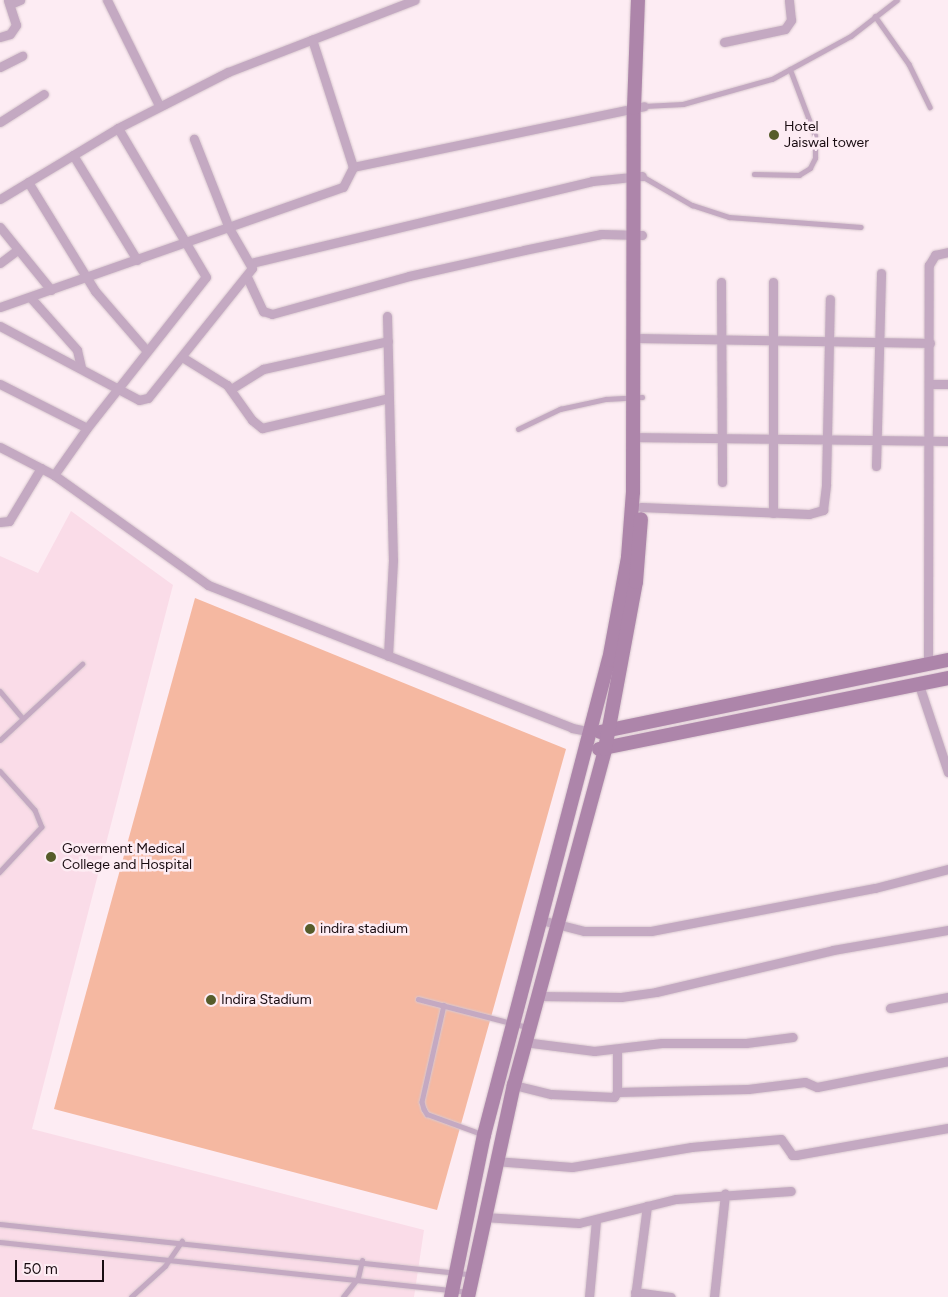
<!DOCTYPE html>
<html>
<head>
<meta charset="utf-8">
<style>
	body { margin:0 }
	#map { position:relative; width:948px; height:1297px; overflow:hidden; background:#fdecf3; font-family:Figtree,sans-serif }
	div>[style] { position:absolute }
	[style*='--x'] { left:calc(var(--x)*1px); top:calc(var(--y)*1px); width:calc(var(--w)*1px); rotate:calc(var(--a)*1deg) }
	.built>* { inset:0; background:#fadce8 }
	.green>* { inset:0; background:#f5b8a1 }
	.roads { filter:drop-shadow(0 0 1px #d9c8cf) drop-shadow(0 0 1px #d9c8cf) }
	.lane>* { height:4.5px; margin:-2.25px; padding:0 2.25px; transform-origin:2.25px; border-radius:2.25px; background:#c4a9c2 }
	.street>* { height:9px; margin:-4.5px; padding:0 4.5px; transform-origin:4.5px; border-radius:4.5px; background:#c4a9c2 }
	.secondary>* { height:14px; margin:-7px; padding:0 7px; transform-origin:7px; border-radius:7px; background:#ad85aa }
	.dots>* { width:14px; height:14px; translate:-50% -50%; box-sizing:border-box; border:2px solid #fdecf3; border-radius:50% }
	span { translate:-50% -50%; white-space:nowrap; text-align:center; line-height:1.15; -webkit-text-stroke:5px #fdecf3; paint-order:stroke }
	.poi-label { font-size:14px; color:#190c11 }
	.left { translate:0 -50%; text-align:left }
	.scale { position:absolute; left:15px; top:1260px; width:89px; height:22px; box-sizing:border-box; border:2px solid #190c11; border-top:0; padding-left:6px; font-size:15px; line-height:18px; white-space:nowrap; color:#190c11; -webkit-text-stroke:4px #fdecf3; paint-order:stroke }
</style>
</head>
<body>
<div id="map">
	<div class="built">
		<i style="clip-path:polygon(71px 511px,173px 585px,32px 1129px,424px 1230px,414px 1297px,0 1297px,0 556px,38px 573px)"></i>
	</div>
	<div class="green">
		<i style="clip-path:polygon(195px 598px,566px 749px,437px 1210px,54px 1109px)"></i>
	</div>
	<div class="roads">
		<div class="lane">
			<i style="--x:875;--y:16;--w:59;--a:54.7"></i>
			<i style="--x:909;--y:64;--w:48;--a:64"></i>
			<i style="--x:644;--y:106;--w:39;--a:-3"></i>
			<i style="--x:683;--y:104;--w:92;--a:-15.7"></i>
			<i style="--x:772;--y:79;--w:90;--a:-28.6"></i>
			<i style="--x:851;--y:36;--w:58;--a:-38"></i>
			<i style="--x:754;--y:174;--w:45;--a:1.3"></i>
			<i style="--x:799;--y:175;--w:13;--a:-32"></i>
			<i style="--x:810;--y:168;--w:11;--a:-63"></i>
			<i style="--x:815;--y:158;--w:22;--a:-90"></i>
			<i style="--x:815;--y:136;--w:71;--a:-110.7"></i>
			<i style="--x:642;--y:176;--w:58;--a:30.1"></i>
			<i style="--x:692;--y:205;--w:39;--a:18"></i>
			<i style="--x:729;--y:217;--w:132;--a:4.3"></i>
			<i style="--x:518;--y:429;--w:47;--a:-25.5"></i>
			<i style="--x:560;--y:409;--w:47;--a:-12.3"></i>
			<i style="--x:606;--y:399;--w:36;--a:-3"></i>
			<i style="--x:0;--y:691;--w:35;--a:50"></i>
			<i style="--x:0;--y:740;--w:112;--a:-42.8"></i>
			<i style="--x:0;--y:771;--w:52;--a:48.1"></i>
			<i style="--x:35;--y:810;--w:18;--a:68"></i>
			<i style="--x:42;--y:827;--w:62;--a:133"></i>
			<i style="--x:418;--y:999;--w:113;--a:14.4"></i>
			<i style="--x:444;--y:1005;--w:99;--a:102.8"></i>
			<i style="--x:422;--y:1102;--w:7;--a:74"></i>
			<i style="--x:424;--y:1109;--w:6;--a:59"></i>
			<i style="--x:427;--y:1114;--w:59;--a:20"></i>
			<i style="--x:0;--y:1224;--w:474;--a:6.1"></i>
			<i style="--x:0;--y:1242;--w:471;--a:6.1"></i>
			<i style="--x:131;--y:1297;--w:46;--a:-42.4"></i>
			<i style="--x:165;--y:1266;--w:30;--a:-56"></i>
			<i style="--x:343;--y:1297;--w:24;--a:-52"></i>
			<i style="--x:358;--y:1278;--w:18;--a:-77"></i>
		</div>
		<div class="street">
			<i style="--x:107;--y:0;--w:117;--a:63.7"></i>
			<i style="--x:10;--y:4;--w:11;--a:-22"></i>
			<i style="--x:0;--y:37;--w:10;--a:-17"></i>
			<i style="--x:10;--y:34;--w:11;--a:-56"></i>
			<i style="--x:16;--y:25;--w:26;--a:-108"></i>
			<i style="--x:724;--y:42;--w:62;--a:-12"></i>
			<i style="--x:785;--y:29;--w:11;--a:-56"></i>
			<i style="--x:791;--y:20;--w:20;--a:-96"></i>
			<i style="--x:0;--y:67;--w:25;--a:-27"></i>
			<i style="--x:0;--y:122;--w:52;--a:-32.5"></i>
			<i style="--x:73;--y:155;--w:123;--a:58.6"></i>
			<i style="--x:353;--y:167;--w:297;--a:-11.8"></i>
			<i style="--x:28;--y:182;--w:128;--a:58.4"></i>
			<i style="--x:95;--y:291;--w:79;--a:49.1"></i>
			<i style="--x:0;--y:199;--w:138;--a:-31"></i>
			<i style="--x:118;--y:128;--w:123;--a:-27"></i>
			<i style="--x:228;--y:72;--w:200;--a:-21.1"></i>
			<i style="--x:0;--y:227;--w:81;--a:51"></i>
			<i style="--x:0;--y:263;--w:21;--a:-37"></i>
			<i style="--x:251;--y:263;--w:351;--a:-13.5"></i>
			<i style="--x:592;--y:181;--w:50;--a:-5.7"></i>
			<i style="--x:247;--y:277;--w:38;--a:65"></i>
			<i style="--x:263;--y:311;--w:9;--a:18"></i>
			<i style="--x:272;--y:314;--w:142;--a:-15.5"></i>
			<i style="--x:409;--y:276;--w:118;--a:-12.7"></i>
			<i style="--x:524;--y:250;--w:79;--a:-11.7"></i>
			<i style="--x:601;--y:234;--w:41;--a:1.4"></i>
			<i style="--x:721;--y:282;--w:200;--a:89.7"></i>
			<i style="--x:30;--y:297;--w:71;--a:48.4"></i>
			<i style="--x:77;--y:350;--w:17;--a:77"></i>
			<i style="--x:0;--y:307;--w:363;--a:-19.3"></i>
			<i style="--x:343;--y:187;--w:22;--a:-63"></i>
			<i style="--x:353;--y:167;--w:134;--a:-107.8"></i>
			<i style="--x:387;--y:316;--w:244;--a:88.6"></i>
			<i style="--x:393;--y:560;--w:96;--a:93"></i>
			<i style="--x:0;--y:326;--w:157;--a:28"></i>
			<i style="--x:139;--y:400;--w:9;--a:-13"></i>
			<i style="--x:148;--y:398;--w:166;--a:-51.3"></i>
			<i style="--x:252;--y:268;--w:46;--a:-119.9"></i>
			<i style="--x:229;--y:228;--w:96;--a:-111.5"></i>
			<i style="--x:641;--y:338;--w:289;--a:1"></i>
			<i style="--x:182;--y:357;--w:53;--a:31.9"></i>
			<i style="--x:227;--y:385;--w:43;--a:54.5"></i>
			<i style="--x:252;--y:420;--w:13;--a:39"></i>
			<i style="--x:262;--y:428;--w:130;--a:-13.3"></i>
			<i style="--x:0;--y:384;--w:97;--a:26.8"></i>
			<i style="--x:930;--y:384;--w:18;--a:0"></i>
			<i style="--x:231;--y:389;--w:38;--a:-32"></i>
			<i style="--x:263;--y:369;--w:128;--a:-12.6"></i>
			<i style="--x:633;--y:437;--w:315;--a:0.7"></i>
			<i style="--x:0;--y:447;--w:61;--a:27.4"></i>
			<i style="--x:54;--y:475;--w:189;--a:35.5"></i>
			<i style="--x:208;--y:585;--w:391;--a:21.4"></i>
			<i style="--x:572;--y:728;--w:20;--a:11"></i>
			<i style="--x:876;--y:466;--w:193;--a:-88.5"></i>
			<i style="--x:54;--y:475;--w:57;--a:-54.9"></i>
			<i style="--x:87;--y:428;--w:192;--a:-51.8"></i>
			<i style="--x:206;--y:277;--w:173;--a:-120.6"></i>
			<i style="--x:641;--y:507;--w:168;--a:2.4"></i>
			<i style="--x:809;--y:514;--w:15;--a:-16"></i>
			<i style="--x:823;--y:510;--w:26;--a:-83"></i>
			<i style="--x:826;--y:484;--w:185;--a:-88.8"></i>
			<i style="--x:773;--y:513;--w:231;--a:-90"></i>
			<i style="--x:0;--y:522;--w:9;--a:-6"></i>
			<i style="--x:9;--y:521;--w:62;--a:-58.9"></i>
			<i style="--x:928;--y:665;--w:400;--a:-89.9"></i>
			<i style="--x:929;--y:265;--w:12;--a:-59"></i>
			<i style="--x:935;--y:255;--w:13;--a:-13"></i>
			<i style="--x:919;--y:685;--w:92;--a:71.6"></i>
			<i style="--x:541;--y:920;--w:44;--a:14.3"></i>
			<i style="--x:584;--y:931;--w:67;--a:0"></i>
			<i style="--x:651;--y:931;--w:228;--a:-10.9"></i>
			<i style="--x:875;--y:888;--w:75;--a:-14.6"></i>
			<i style="--x:537;--y:996;--w:84;--a:0.7"></i>
			<i style="--x:621;--y:997;--w:35;--a:-8"></i>
			<i style="--x:656;--y:992;--w:182;--a:-13.3"></i>
			<i style="--x:833;--y:950;--w:117;--a:-9.9"></i>
			<i style="--x:890;--y:1008;--w:59;--a:-10.7"></i>
			<i style="--x:524;--y:1042;--w:71;--a:7.3"></i>
			<i style="--x:594;--y:1051;--w:68;--a:-6.7"></i>
			<i style="--x:662;--y:1043;--w:84;--a:0"></i>
			<i style="--x:746;--y:1043;--w:47;--a:-7.3"></i>
			<i style="--x:514;--y:1085;--w:38;--a:14"></i>
			<i style="--x:551;--y:1094;--w:63;--a:2.7"></i>
			<i style="--x:614;--y:1097;--w:6;--a:-59"></i>
			<i style="--x:617;--y:1092;--w:43;--a:-90"></i>
			<i style="--x:617;--y:1092;--w:131;--a:-1.3"></i>
			<i style="--x:748;--y:1089;--w:57;--a:-7"></i>
			<i style="--x:805;--y:1082;--w:13;--a:23"></i>
			<i style="--x:817;--y:1087;--w:134;--a:-11.2"></i>
			<i style="--x:495;--y:1161;--w:77;--a:4.5"></i>
			<i style="--x:572;--y:1167;--w:121;--a:-9.5"></i>
			<i style="--x:691;--y:1147;--w:90;--a:-5.1"></i>
			<i style="--x:781;--y:1139;--w:19;--a:55"></i>
			<i style="--x:792;--y:1155;--w:4;--a:0"></i>
			<i style="--x:796;--y:1155;--w:154;--a:-10.1"></i>
			<i style="--x:484;--y:1217;--w:95;--a:3.6"></i>
			<i style="--x:579;--y:1223;--w:100;--a:-13.9"></i>
			<i style="--x:676;--y:1199;--w:115;--a:-4"></i>
			<i style="--x:635;--y:1292;--w:36;--a:8"></i>
			<i style="--x:589;--y:1297;--w:77;--a:-84.8"></i>
			<i style="--x:635;--y:1297;--w:92;--a:-82.5"></i>
			<i style="--x:714;--y:1297;--w:104;--a:-83.9"></i>
		</div>
		<div class="secondary">
			<i style="--x:600;--y:732;--w:355;--a:-11.7"></i>
			<i style="--x:599;--y:749;--w:356;--a:-11.5"></i>
			<i style="--x:451;--y:1297;--w:165;--a:-78.5"></i>
			<i style="--x:484;--y:1135;--w:491;--a:-75.3"></i>
			<i style="--x:609;--y:660;--w:105;--a:-79.5"></i>
			<i style="--x:628;--y:557;--w:65;--a:-85.6"></i>
			<i style="--x:633;--y:492;--w:384;--a:-89.9"></i>
			<i style="--x:634;--y:108;--w:108;--a:-87.9"></i>
			<i style="--x:468;--y:1297;--w:217;--a:-77.8"></i>
			<i style="--x:514;--y:1085;--w:348;--a:-74.8"></i>
			<i style="--x:605;--y:749;--w:170;--a:-79.5"></i>
			<i style="--x:636;--y:582;--w:63;--a:-85.5"></i>
		</div>
	</div>
	<div class="dots">
		<i style="left:774px;top:135px;background:#565c2a"></i>
		<i style="left:51px;top:857px;background:#565c2a"></i>
		<i style="left:310px;top:929px;background:#565c2a"></i>
		<i style="left:211px;top:1000px;background:#565c2a"></i>
	</div>
	<div class="poi-label">
		<span class="left" style="left:784px;top:135px">Hotel<br>Jaiswal tower</span>
		<span class="left" style="left:62px;top:857px">Goverment Medical<br>College and Hospital</span>
		<span class="left" style="left:320px;top:929px">indira stadium</span>
		<span class="left" style="left:221px;top:1000px">Indira Stadium</span>
	</div>
	<div class="scale">50 m</div>
</div>
</body>
</html>
